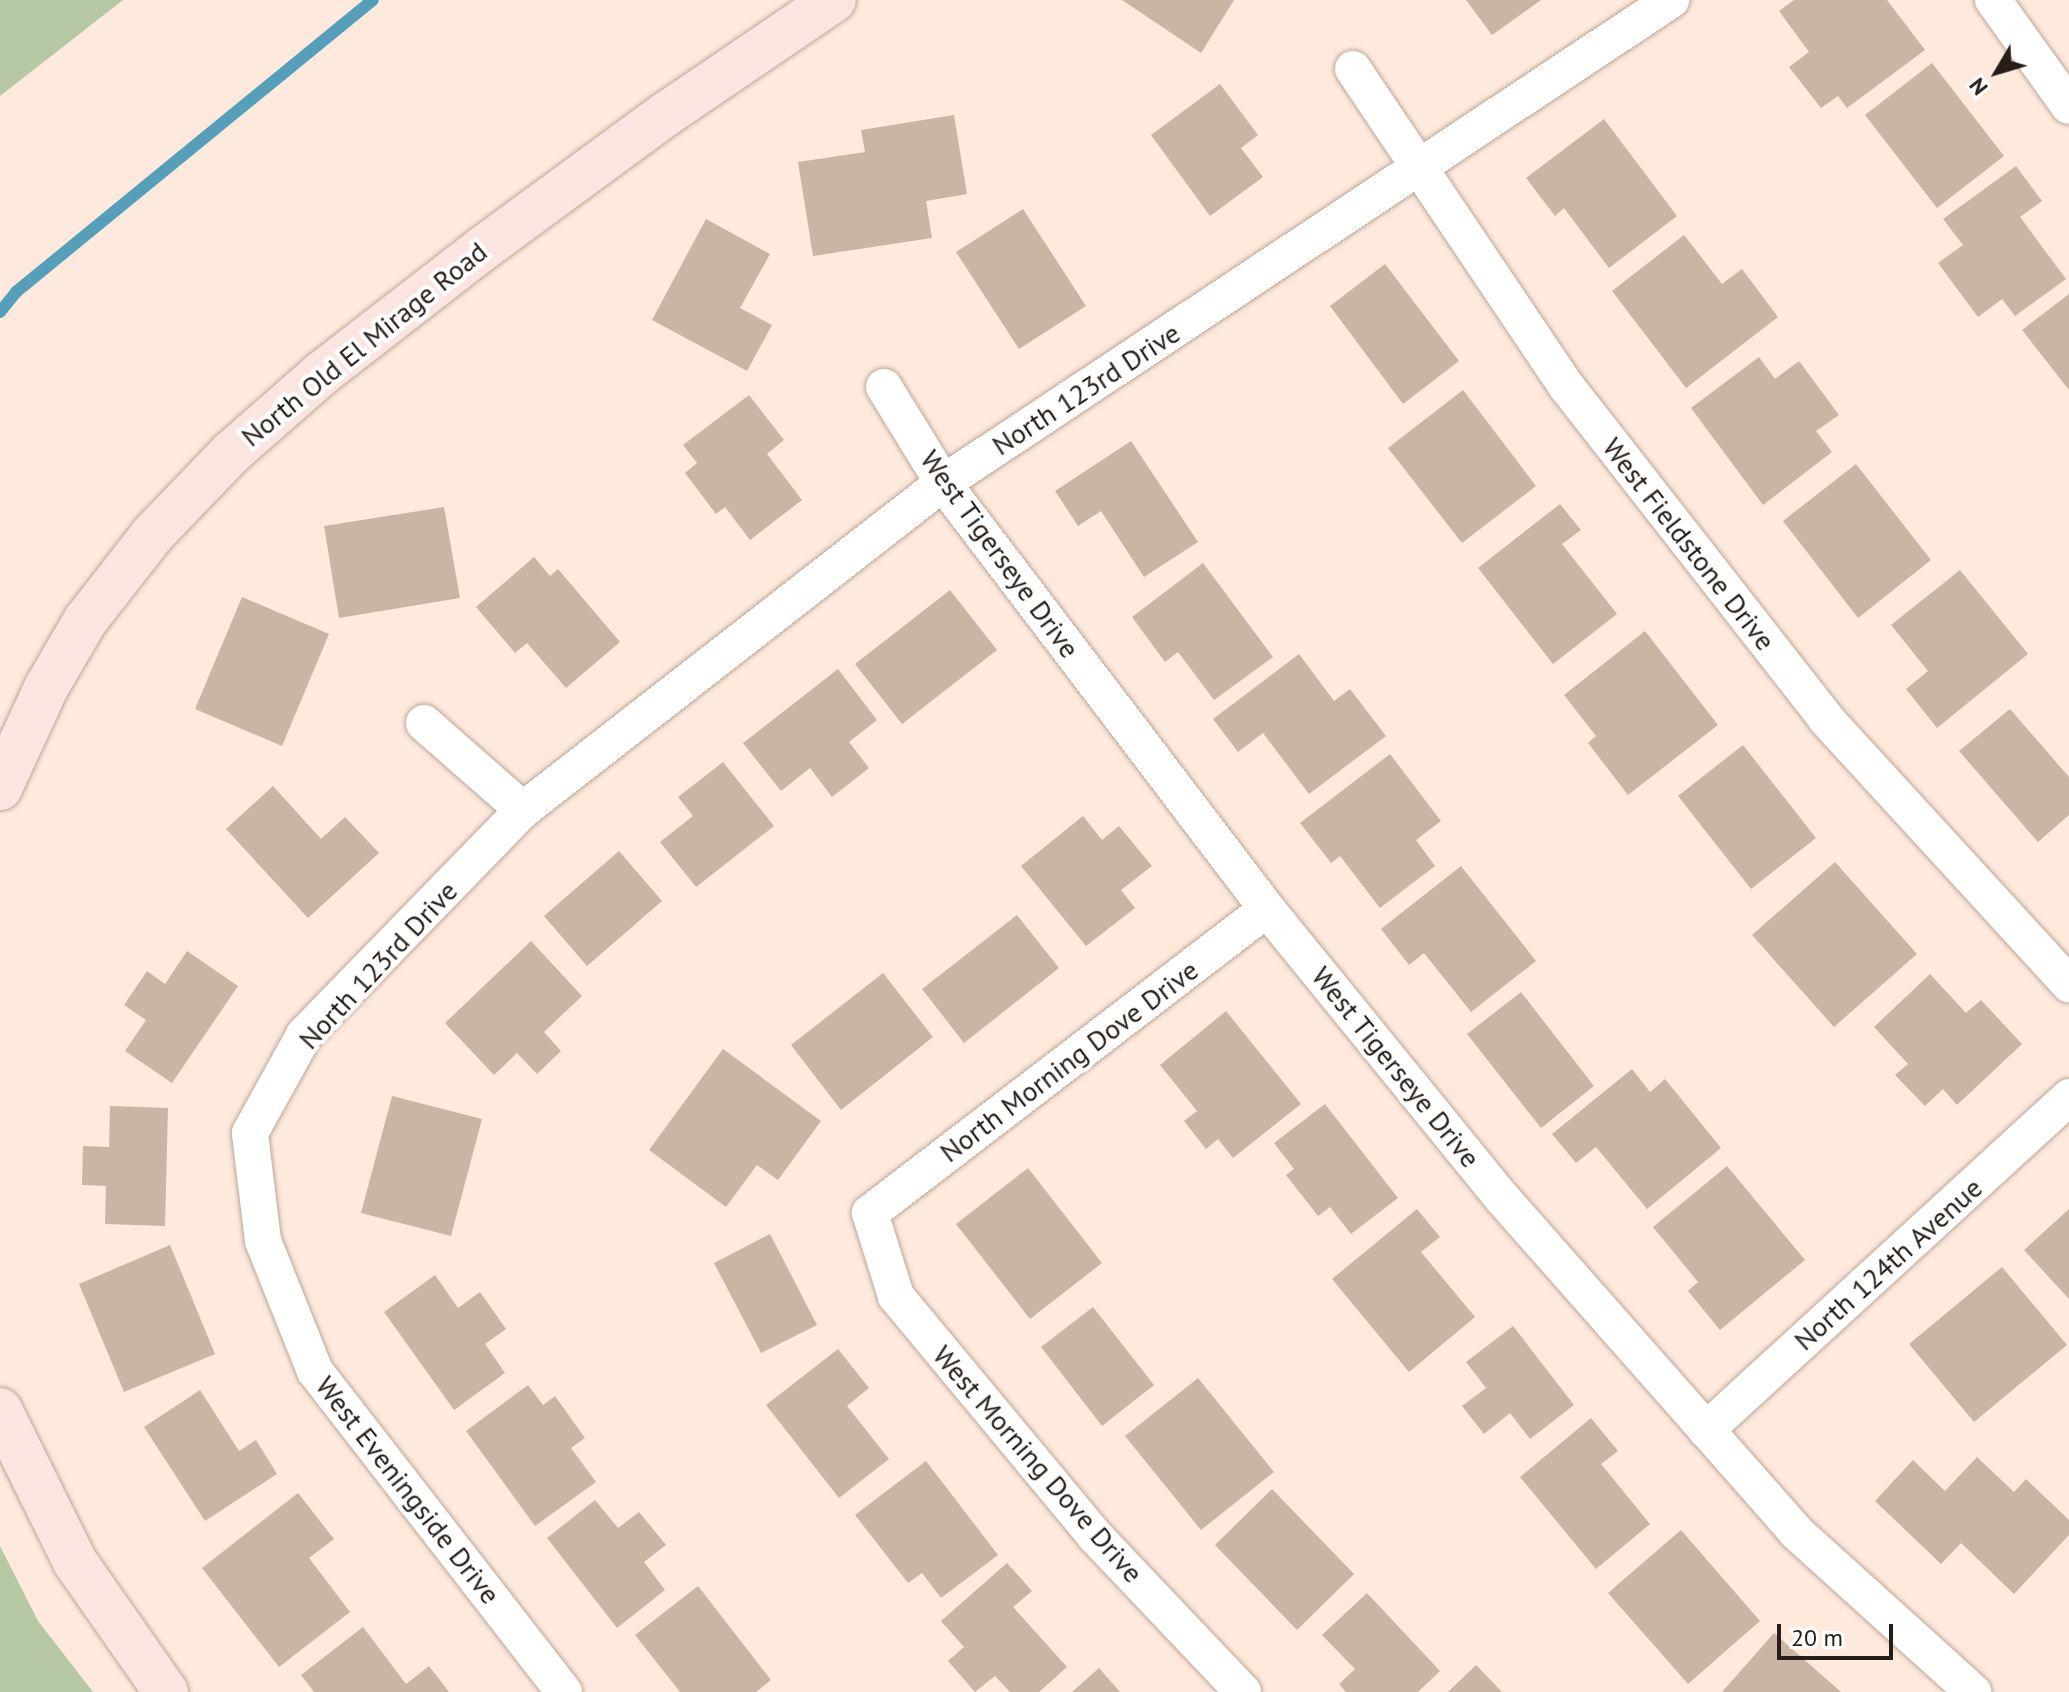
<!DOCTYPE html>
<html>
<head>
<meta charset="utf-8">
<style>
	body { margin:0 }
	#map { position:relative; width:2069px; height:1692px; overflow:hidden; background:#fdeadd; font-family:"PT Sans",sans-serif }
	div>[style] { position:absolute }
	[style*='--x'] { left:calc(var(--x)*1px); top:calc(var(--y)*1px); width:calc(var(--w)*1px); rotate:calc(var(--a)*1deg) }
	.green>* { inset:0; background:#b6c8a3 }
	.stream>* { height:12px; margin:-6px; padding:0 6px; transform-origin:6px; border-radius:6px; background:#569fba }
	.building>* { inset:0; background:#cab4a4 }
	.roads { filter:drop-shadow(0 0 2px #bca797) drop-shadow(0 0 2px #bca797) }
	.street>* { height:36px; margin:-18px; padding:0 18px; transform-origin:18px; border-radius:18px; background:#fff }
	.secondary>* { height:44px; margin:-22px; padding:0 22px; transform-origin:22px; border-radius:22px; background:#fbe5e0 }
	span { translate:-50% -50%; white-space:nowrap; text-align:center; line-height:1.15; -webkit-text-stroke:8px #fff; paint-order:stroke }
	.street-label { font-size:28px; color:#251d17 }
	.north { position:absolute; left:1957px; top:32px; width:80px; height:80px; -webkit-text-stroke:6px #fff; paint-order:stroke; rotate:232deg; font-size:22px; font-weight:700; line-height:32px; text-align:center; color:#251d17 }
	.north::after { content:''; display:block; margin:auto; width:28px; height:36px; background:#251d17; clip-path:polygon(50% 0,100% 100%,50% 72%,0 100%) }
	.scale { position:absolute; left:1777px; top:1624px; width:116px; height:36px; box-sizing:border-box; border:4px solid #251d17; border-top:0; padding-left:10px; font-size:24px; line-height:28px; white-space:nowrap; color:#251d17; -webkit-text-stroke:6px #fff; paint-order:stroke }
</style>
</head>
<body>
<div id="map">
	<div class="green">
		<i style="clip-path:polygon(0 0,123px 0,0 96px)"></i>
		<i style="clip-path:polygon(0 1546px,38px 1621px,93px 1692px,0 1692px)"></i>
	</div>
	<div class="stream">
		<i style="--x:0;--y:312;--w:26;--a:-51"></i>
		<i style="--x:16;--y:292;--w:461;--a:-39.3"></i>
	</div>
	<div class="building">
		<i style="clip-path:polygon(1122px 0,1234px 0,1201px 53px)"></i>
		<i style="clip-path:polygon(1466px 0,1541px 0,1492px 35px)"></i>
		<i style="clip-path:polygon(1794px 0,1887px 0,1925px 50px,1847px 108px,1838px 96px,1821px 108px,1789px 67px,1809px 52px,1779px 11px)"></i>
		<i style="clip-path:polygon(1932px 63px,2004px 156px,1937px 208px,1865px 115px)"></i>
		<i style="clip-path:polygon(1220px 84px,1258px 135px,1241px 148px,1263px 177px,1210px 216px,1151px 135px)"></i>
		<i style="clip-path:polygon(954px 115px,967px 194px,926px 201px,932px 238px,813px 256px,798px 162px,865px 152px,861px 130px)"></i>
		<i style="clip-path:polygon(1604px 119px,1677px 216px,1609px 268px,1564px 208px,1555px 216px,1526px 178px)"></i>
		<i style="clip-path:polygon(2016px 166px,2042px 201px,2020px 217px,2066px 279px,2015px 316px,2002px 299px,1978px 317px,1938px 263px,1963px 245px,1943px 219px)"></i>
		<i style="clip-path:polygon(1023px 209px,1086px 306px,1019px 349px,956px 252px)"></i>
		<i style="clip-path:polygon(706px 219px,770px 254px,740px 308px,772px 325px,747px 371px,652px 320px)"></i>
		<i style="clip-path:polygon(1684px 235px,1722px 284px,1742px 269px,1778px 317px,1686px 388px,1612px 291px)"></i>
		<i style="clip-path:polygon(1385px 264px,1459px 361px,1403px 404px,1330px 306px)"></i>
		<i style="clip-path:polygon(2069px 294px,2069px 390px,2022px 330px)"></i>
		<i style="clip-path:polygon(1759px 357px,1775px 379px,1799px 361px,1839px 415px,1816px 431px,1832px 452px,1763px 505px,1691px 408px)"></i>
		<i style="clip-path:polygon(1463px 390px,1536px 486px,1462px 543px,1388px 448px)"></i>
		<i style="clip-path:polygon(749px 395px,784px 440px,767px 454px,802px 500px,750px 540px,725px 507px,716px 514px,685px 473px,697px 463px,683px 445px)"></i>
		<i style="clip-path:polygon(1131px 441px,1198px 542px,1144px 577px,1101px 511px,1078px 526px,1055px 491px)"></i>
		<i style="clip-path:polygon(1856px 464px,1931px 560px,1858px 618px,1783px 521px)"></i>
		<i style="clip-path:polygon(1560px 504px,1581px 530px,1562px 544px,1617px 614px,1553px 664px,1478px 568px)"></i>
		<i style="clip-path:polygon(444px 507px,460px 598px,339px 618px,324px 526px)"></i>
		<i style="clip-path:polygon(534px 557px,550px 576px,558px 569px,620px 642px,566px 688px,527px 643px,515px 653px,476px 607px)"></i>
		<i style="clip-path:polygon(1203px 563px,1273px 657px,1214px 700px,1178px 652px,1165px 662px,1132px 617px)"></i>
		<i style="clip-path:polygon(1960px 570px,2028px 654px,1937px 728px,1906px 689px,1928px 671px,1891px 625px)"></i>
		<i style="clip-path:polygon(950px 590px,997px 650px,902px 724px,855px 664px)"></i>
		<i style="clip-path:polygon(242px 597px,329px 634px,282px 746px,195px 709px)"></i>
		<i style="clip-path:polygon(1645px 631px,1718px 725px,1628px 795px,1588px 743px,1596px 736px,1564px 695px)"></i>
		<i style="clip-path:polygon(1299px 654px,1334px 701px,1350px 689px,1386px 736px,1309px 794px,1263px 733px,1238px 752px,1213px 719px)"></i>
		<i style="clip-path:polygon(838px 669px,877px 720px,849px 742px,869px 768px,832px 797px,810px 768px,781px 791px,743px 743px)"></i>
		<i style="clip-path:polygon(2010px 709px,2069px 777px,2069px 815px,2038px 842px,1959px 751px)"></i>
		<i style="clip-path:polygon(1743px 745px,1816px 838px,1751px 889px,1678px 796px)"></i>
		<i style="clip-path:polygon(1390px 754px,1441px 821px,1416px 840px,1435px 866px,1380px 908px,1340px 856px,1331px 863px,1300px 823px)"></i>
		<i style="clip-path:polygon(723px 762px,774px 826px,696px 887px,660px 842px,693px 816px,678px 797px)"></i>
		<i style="clip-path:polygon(273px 786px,321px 839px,345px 817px,379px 853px,308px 918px,226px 829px)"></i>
		<i style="clip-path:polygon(1083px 816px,1102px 840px,1119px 826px,1152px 866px,1121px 890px,1135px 908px,1086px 946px,1021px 866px)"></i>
		<i style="clip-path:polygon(619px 851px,662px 901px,587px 966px,544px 916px)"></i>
		<i style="clip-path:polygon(1835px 862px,1917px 954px,1834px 1027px,1752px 935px)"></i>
		<i style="clip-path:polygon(1461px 866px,1536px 961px,1471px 1012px,1424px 953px,1409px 965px,1381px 929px)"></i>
		<i style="clip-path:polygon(1017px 915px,1059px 968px,964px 1043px,922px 989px)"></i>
		<i style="clip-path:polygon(531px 941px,582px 996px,544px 1032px,561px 1051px,537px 1074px,517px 1053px,494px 1075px,445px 1023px)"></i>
		<i style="clip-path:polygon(187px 951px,238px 986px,172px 1083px,125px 1051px,146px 1020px,124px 1005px,147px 971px,165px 984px)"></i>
		<i style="clip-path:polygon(883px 973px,933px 1037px,841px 1110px,791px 1045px)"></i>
		<i style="clip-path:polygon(1930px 974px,1966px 1013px,1981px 1000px,2022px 1044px,1957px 1105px,1943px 1089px,1925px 1106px,1895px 1075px,1908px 1064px,1874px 1027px)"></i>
		<i style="clip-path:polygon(1521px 992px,1594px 1086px,1541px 1128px,1467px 1034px)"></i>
		<i style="clip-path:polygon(1226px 1011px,1301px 1104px,1233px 1158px,1218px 1139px,1206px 1149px,1184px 1121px,1197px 1111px,1160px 1065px)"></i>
		<i style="clip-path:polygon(723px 1049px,821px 1121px,778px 1180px,757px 1165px,726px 1207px,649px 1150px)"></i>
		<i style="clip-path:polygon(1632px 1069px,1650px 1092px,1665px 1079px,1721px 1148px,1647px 1209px,1596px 1147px,1576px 1163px,1552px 1134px)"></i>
		<i style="clip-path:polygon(392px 1096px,482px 1119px,451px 1236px,361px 1213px)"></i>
		<i style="clip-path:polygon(1325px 1104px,1398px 1198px,1351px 1234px,1330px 1207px,1318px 1216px,1286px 1175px,1294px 1169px,1274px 1143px)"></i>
		<i style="clip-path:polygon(110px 1106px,168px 1108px,165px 1226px,105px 1224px,106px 1186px,82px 1185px,83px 1146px,109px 1147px)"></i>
		<i style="clip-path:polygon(1727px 1166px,1805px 1260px,1720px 1330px,1688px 1291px,1698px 1282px,1653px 1227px)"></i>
		<i style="clip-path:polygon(1028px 1168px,1102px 1263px,1030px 1319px,956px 1224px)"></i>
		<i style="clip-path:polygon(1417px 1209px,1440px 1237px,1421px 1252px,1475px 1317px,1409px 1372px,1332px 1279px)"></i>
		<i style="clip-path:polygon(2069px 1209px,2069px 1299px,2024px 1250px)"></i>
		<i style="clip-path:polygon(770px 1234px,817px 1325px,761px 1353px,714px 1263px)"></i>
		<i style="clip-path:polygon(170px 1245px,215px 1354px,124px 1392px,79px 1284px)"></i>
		<i style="clip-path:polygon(2002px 1267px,2067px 1345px,1974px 1422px,1909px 1344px)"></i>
		<i style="clip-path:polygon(435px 1275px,458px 1308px,480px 1292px,506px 1329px,485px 1344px,505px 1373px,454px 1410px,384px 1312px)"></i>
		<i style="clip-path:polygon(1093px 1307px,1154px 1385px,1102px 1426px,1041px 1347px)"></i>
		<i style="clip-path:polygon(1513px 1326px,1574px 1405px,1530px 1439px,1510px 1413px,1484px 1434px,1462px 1406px,1486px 1388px,1466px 1362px)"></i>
		<i style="clip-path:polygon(838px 1349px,869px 1388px,847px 1406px,889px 1459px,839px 1498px,766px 1405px)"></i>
		<i style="clip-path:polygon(1198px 1378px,1274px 1472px,1201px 1530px,1125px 1436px)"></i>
		<i style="clip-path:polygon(528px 1385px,543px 1405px,555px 1396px,585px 1438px,571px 1448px,596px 1482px,535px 1526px,466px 1431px)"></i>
		<i style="clip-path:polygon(200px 1390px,239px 1451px,256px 1440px,277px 1474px,205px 1521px,144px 1427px)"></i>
		<i style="clip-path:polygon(1591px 1418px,1618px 1451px,1601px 1464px,1650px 1524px,1596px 1569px,1520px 1477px)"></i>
		<i style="clip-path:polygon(1977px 1457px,2014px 1492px,2026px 1479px,2069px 1520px,2069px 1535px,2014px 1594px,1961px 1543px,1941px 1564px,1875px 1501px,1913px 1460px,1945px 1491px)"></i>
		<i style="clip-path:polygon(926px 1461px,998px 1555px,941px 1598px,922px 1573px,908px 1583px,855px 1515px)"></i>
		<i style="clip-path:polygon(1272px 1489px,1354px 1574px,1297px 1630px,1215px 1545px)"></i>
		<i style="clip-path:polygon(298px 1493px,334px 1539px,309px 1558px,350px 1612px,279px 1667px,202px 1568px)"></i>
		<i style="clip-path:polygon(595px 1500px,618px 1528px,639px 1512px,666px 1545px,644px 1562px,665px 1590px,617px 1628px,547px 1538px)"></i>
		<i style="clip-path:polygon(1681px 1530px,1760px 1621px,1688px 1684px,1608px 1593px)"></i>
		<i style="clip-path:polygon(1007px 1563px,1032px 1591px,1013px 1607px,1067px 1667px,1039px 1692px,1010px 1692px,995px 1676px,975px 1692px,948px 1661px,964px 1647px,941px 1621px)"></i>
		<i style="clip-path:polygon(698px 1586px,771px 1680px,756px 1692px,680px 1692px,635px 1635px)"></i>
		<i style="clip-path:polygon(1367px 1593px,1440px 1671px,1418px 1692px,1346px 1692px,1339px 1684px,1355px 1669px,1322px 1635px)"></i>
		<i style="clip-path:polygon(363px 1627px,406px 1684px,429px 1666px,449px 1692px,314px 1692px,301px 1675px)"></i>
		<i style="clip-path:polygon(1774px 1633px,1841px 1692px,1722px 1692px)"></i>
		<i style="clip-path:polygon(1476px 1665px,1502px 1692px,1448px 1692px)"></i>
		<i style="clip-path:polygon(1099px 1668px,1120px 1692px,1072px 1692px)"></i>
	</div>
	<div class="roads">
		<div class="street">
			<i style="--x:1993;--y:0;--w:130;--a:54.4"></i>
			<i style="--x:1353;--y:69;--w:383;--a:56.1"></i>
			<i style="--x:1567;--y:387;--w:421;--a:52"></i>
			<i style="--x:1826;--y:719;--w:360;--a:47.5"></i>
			<i style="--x:884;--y:387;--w:113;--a:58.4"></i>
			<i style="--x:943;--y:483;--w:535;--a:52.74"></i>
			<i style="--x:1267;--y:909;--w:372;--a:50.9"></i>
			<i style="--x:1502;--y:1198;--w:445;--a:48.6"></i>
			<i style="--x:1796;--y:1532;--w:239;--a:42.1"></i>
			<i style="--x:424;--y:723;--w:132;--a:41.3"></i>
			<i style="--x:1706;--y:1430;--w:493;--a:-42.5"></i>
			<i style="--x:564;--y:1692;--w:406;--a:-127.8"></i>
			<i style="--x:315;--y:1371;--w:140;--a:-111.8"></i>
			<i style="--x:263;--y:1241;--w:109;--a:-96.9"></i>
			<i style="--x:250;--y:1133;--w:112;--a:-61.1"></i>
			<i style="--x:304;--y:1035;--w:314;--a:-45.8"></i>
			<i style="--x:523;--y:810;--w:532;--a:-37.9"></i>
			<i style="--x:943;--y:483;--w:874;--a:-33.56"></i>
			<i style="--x:1243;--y:1692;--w:215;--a:-133.5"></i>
			<i style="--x:1095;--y:1536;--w:312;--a:-129.7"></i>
			<i style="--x:896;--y:1296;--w:87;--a:-107.4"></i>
			<i style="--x:870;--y:1213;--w:500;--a:-37.44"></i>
		</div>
		<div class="secondary">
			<i style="--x:0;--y:788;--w:110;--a:-65.3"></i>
			<i style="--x:46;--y:688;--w:78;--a:-59.8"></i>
			<i style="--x:85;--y:621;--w:110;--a:-52"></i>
			<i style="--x:153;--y:534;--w:112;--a:-46.1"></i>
			<i style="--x:231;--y:453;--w:120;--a:-41.3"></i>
			<i style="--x:321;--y:374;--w:204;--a:-37.8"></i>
			<i style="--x:482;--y:249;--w:228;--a:-36.3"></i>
			<i style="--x:666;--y:114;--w:203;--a:-34.2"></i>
			<i style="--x:0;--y:1410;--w:169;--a:63.7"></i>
			<i style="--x:75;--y:1562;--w:159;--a:55"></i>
		</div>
	</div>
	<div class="street-label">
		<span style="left:364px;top:344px;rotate:-39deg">North Old El Mirage Road</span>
		<span style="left:1086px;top:389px;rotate:-33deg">North 123rd Drive</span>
		<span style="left:1689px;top:544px;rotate:52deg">West Fieldstone Drive</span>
		<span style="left:1000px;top:554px;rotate:54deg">West Tigerseye Drive</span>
		<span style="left:378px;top:965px;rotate:-47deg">North 123rd Drive</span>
		<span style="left:1069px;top:1061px;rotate:-37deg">North Morning Dove Drive</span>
		<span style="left:1396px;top:1067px;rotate:51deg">West Tigerseye Drive</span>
		<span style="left:1888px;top:1264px;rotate:-42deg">North 124th Avenue</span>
		<span style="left:1038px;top:1464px;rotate:49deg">West Morning Dove Drive</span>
		<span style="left:408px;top:1490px;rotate:52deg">West Eveningside Drive</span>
	</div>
	<div class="north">N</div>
	<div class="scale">20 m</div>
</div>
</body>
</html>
